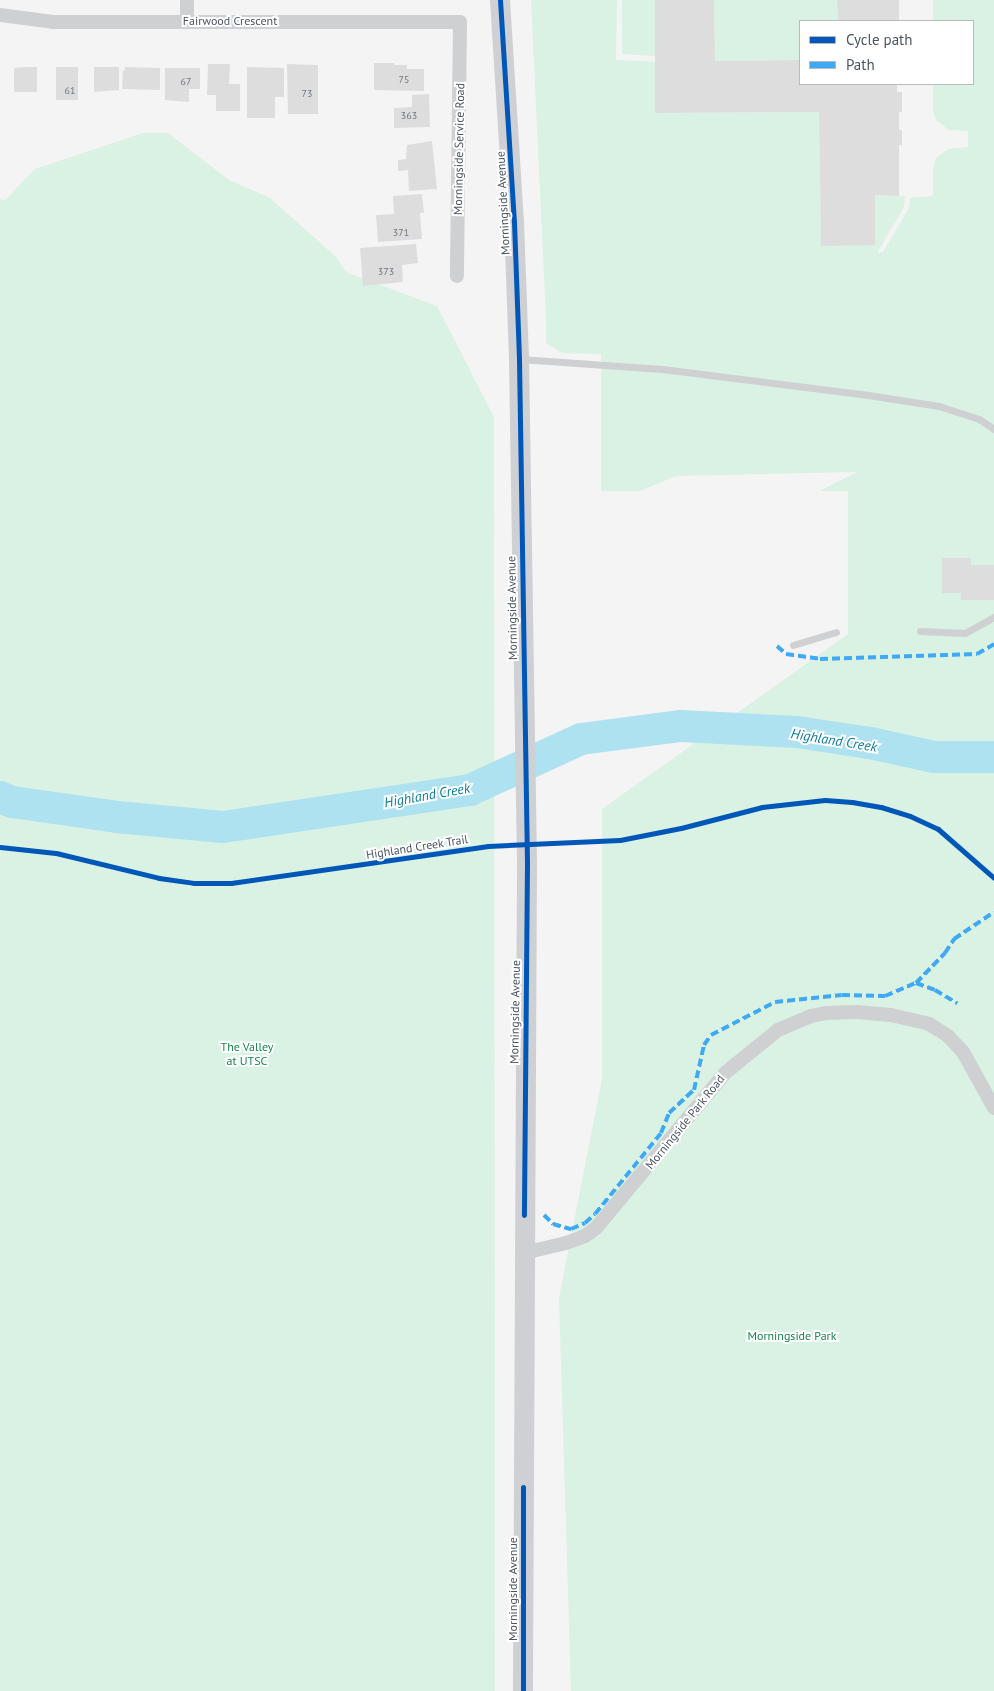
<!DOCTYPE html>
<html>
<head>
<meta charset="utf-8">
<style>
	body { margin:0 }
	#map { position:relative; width:994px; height:1691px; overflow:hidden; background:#f4f4f4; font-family:"PT Sans",sans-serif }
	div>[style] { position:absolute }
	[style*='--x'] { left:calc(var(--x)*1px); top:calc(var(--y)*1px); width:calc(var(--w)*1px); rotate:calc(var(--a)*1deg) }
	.green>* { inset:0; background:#d9f2e3 }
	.river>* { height:32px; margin:-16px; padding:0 16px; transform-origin:16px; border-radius:16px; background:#aee2f0 }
	.building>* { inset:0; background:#ddddde }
	.service>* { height:7px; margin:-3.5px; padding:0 3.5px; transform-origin:3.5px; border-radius:3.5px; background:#ced0d2 }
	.minor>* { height:14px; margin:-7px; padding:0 7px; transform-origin:7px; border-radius:7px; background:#ced0d2 }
	.secondary>* { height:20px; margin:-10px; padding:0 10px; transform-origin:10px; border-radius:10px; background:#ced0d4 }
	.quiet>* { height:4px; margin-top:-2px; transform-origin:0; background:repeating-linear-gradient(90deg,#3fa9f5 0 8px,transparent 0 12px) }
	.cycleway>* { height:5px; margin:-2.5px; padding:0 2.5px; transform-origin:2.5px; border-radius:2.5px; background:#0057b8 }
	span { translate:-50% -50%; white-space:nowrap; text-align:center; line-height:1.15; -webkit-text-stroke:4px #fff; paint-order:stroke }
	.number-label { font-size:10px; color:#707881 }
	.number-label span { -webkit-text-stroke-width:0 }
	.street-label { font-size:12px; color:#4a5661 }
	.park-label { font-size:12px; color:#17864f }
	.water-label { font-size:14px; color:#0c7c9b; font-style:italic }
	.legend { position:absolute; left:799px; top:20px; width:175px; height:65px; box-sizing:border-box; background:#fff; border:1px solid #b7bbc0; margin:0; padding:6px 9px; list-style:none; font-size:15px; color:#4a5661 }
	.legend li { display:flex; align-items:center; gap:10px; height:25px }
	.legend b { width:25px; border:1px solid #b7bbc0 }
</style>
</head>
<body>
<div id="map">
	<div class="green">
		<i style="clip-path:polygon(531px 0,617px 0,616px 60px,655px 62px,655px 113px,819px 112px,821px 245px,875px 245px,875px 195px,905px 196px,904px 207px,877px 253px,883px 252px,909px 208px,910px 198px,933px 196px,933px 168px,936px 158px,948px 149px,968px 147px,968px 131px,949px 130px,936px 120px,933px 112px,933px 84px,973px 84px,973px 21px,933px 21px,933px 0,994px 0,994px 1691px,571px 1691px,559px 1298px,602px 1079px,602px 809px,848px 634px,848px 491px,819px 491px,857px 472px,676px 476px,640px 491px,601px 491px,601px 354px,562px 353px,546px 343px,546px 318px)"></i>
		<i style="clip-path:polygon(622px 0,655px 0,655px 56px,622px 54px)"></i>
		<i style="clip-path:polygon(714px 0,837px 0,838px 21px,800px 21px,800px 60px,715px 61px)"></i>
		<i style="clip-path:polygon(143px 133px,168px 133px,229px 180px,270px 198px,336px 257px,346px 272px,437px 306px,494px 417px,495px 1691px,0 1691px,0 199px,5px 200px,35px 169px)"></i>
	</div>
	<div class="river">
		<i style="--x:0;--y:797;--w:13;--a:23"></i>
		<i style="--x:12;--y:802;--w:106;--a:8.1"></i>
		<i style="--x:117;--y:817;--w:106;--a:5.4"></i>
		<i style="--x:223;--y:827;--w:250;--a:-8.5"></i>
		<i style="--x:470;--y:790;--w:122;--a:-24.7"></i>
		<i style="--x:581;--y:739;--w:101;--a:-7.4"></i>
		<i style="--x:681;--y:726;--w:116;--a:3"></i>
		<i style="--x:797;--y:732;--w:74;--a:8.6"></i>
		<i style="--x:870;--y:743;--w:66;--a:12.3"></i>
		<i style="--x:934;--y:757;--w:60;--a:0"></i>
	</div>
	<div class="building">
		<i style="clip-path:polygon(655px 0,714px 0,715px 61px,800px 60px,800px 84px,897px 84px,897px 92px,902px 92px,902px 112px,899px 112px,899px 130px,902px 130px,902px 145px,899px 145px,899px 196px,875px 195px,875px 245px,821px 246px,819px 112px,655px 113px)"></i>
		<i style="clip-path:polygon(837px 0,899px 0,899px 21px,838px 21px)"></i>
		<i style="clip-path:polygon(374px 63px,394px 63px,394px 65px,407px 65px,407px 69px,424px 69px,424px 91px,374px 90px)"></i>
		<i style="clip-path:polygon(208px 64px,230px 64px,229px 84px,240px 84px,240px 111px,216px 111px,216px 95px,207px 95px)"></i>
		<i style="clip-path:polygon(287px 64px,318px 65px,318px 114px,288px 114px)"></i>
		<i style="clip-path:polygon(26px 67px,37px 67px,37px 92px,14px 92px,14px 68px)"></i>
		<i style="clip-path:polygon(56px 67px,78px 67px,78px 100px,56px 100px)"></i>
		<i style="clip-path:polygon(94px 67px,119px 67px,119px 90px,94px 92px)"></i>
		<i style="clip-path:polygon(125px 67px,160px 68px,160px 90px,122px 89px,123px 70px,125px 70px)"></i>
		<i style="clip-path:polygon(247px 67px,284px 68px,284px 97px,275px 97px,275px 118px,247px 118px)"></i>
		<i style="clip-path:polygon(165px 68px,200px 68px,200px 89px,189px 89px,189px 102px,165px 100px)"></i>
		<i style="clip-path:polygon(429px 94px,430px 127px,394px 128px,394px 108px,412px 107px,412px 95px)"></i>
		<i style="clip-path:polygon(432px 141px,437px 189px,409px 191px,408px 170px,398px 171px,398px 160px,406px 159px,407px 145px)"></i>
		<i style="clip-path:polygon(422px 194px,424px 213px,420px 213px,422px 239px,378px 242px,376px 215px,394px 214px,393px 196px)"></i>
		<i style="clip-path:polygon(416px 244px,418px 263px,402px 265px,403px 282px,363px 286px,360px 248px)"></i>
		<i style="clip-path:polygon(942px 558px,971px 558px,971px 565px,994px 565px,994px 600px,961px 600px,961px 593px,942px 593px)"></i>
	</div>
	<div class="service">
		<i style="--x:520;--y:359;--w:142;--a:4"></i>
		<i style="--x:662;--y:369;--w:208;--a:7.2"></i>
		<i style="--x:868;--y:395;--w:72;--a:8.8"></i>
		<i style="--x:939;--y:406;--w:42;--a:18"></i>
		<i style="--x:979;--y:419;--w:18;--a:34"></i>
		<i style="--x:920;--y:631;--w:45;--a:2.5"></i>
		<i style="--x:965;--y:633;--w:33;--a:-29"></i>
		<i style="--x:793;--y:645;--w:45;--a:-16.8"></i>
	</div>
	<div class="minor">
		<i style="--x:187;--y:0;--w:20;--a:90"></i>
		<i style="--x:0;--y:15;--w:53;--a:7.5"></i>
		<i style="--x:53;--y:22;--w:407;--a:0"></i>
		<i style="--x:460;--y:22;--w:254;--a:90.7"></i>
		<i style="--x:524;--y:1253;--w:43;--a:-13.4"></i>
		<i style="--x:566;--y:1243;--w:20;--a:-20"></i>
		<i style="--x:585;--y:1236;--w:14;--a:-36"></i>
		<i style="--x:596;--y:1228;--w:202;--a:-50.2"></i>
		<i style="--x:725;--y:1073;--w:68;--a:-39.1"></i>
		<i style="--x:778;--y:1030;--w:36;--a:-23"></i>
		<i style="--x:811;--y:1016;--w:15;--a:-11"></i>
		<i style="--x:826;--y:1013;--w:31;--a:-2"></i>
		<i style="--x:857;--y:1012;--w:34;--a:5"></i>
		<i style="--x:891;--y:1015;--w:39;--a:13"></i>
		<i style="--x:929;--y:1024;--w:22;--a:32"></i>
		<i style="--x:948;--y:1036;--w:22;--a:47"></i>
		<i style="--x:963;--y:1052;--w:64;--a:61"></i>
	</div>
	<div class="secondary">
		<i style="--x:500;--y:0;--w:222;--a:86.4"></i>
		<i style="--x:514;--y:222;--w:137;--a:87.9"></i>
		<i style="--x:519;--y:359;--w:504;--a:89.09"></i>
		<i style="--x:527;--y:863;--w:828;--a:90.28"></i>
	</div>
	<div class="quiet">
		<i style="--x:777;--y:646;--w:12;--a:42"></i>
		<i style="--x:786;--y:654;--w:34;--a:8"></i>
		<i style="--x:820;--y:659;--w:157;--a:-1.8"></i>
		<i style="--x:977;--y:654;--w:20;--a:-30"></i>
		<i style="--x:916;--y:983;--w:20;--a:20"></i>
		<i style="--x:935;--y:990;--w:26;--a:31"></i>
		<i style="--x:544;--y:1215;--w:13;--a:45"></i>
		<i style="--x:553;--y:1224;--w:19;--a:16"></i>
		<i style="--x:571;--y:1229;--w:15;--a:-23"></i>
		<i style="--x:585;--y:1223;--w:13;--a:-42"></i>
		<i style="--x:595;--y:1214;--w:104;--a:-50.8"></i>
		<i style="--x:661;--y:1133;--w:22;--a:-68"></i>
		<i style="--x:669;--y:1113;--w:34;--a:-43"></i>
		<i style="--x:694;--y:1090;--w:46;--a:-77.5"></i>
		<i style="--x:704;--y:1045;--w:12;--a:-55"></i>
		<i style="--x:711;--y:1035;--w:72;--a:-27.3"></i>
		<i style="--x:775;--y:1002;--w:67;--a:-6"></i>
		<i style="--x:842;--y:995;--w:43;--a:1.3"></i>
		<i style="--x:885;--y:996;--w:34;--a:-23"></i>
		<i style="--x:916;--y:983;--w:42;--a:-46"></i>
		<i style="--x:945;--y:953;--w:17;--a:-57"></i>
		<i style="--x:954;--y:939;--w:48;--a:-34"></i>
	</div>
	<div class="cycleway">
		<i style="--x:500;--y:0;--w:222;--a:86.4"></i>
		<i style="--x:514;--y:222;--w:137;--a:87.9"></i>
		<i style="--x:519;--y:359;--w:504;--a:89.09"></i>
		<i style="--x:527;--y:863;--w:352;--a:90.5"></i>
		<i style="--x:0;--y:847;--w:56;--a:6.1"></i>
		<i style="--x:56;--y:853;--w:106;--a:13.6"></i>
		<i style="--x:159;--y:878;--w:35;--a:8"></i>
		<i style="--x:194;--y:883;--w:37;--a:0"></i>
		<i style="--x:231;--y:883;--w:260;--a:-8.2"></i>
		<i style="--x:488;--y:846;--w:132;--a:-2.6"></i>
		<i style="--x:620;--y:840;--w:62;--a:-11.1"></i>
		<i style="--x:681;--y:828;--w:84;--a:-14.5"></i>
		<i style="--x:762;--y:807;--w:63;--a:-6.3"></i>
		<i style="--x:825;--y:800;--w:27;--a:4"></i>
		<i style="--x:852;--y:802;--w:29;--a:10"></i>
		<i style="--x:881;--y:807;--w:30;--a:17"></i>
		<i style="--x:910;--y:816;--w:31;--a:25"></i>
		<i style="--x:938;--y:829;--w:74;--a:41.2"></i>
		<i style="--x:523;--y:1691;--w:204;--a:-90"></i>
	</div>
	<div class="number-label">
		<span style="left:404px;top:80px">75</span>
		<span style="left:186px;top:82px">67</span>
		<span style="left:70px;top:91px">61</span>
		<span style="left:307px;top:94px">73</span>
		<span style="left:409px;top:116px">363</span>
		<span style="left:401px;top:233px">371</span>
		<span style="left:386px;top:272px">373</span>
	</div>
	<div class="street-label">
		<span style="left:230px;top:21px">Fairwood Crescent</span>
		<span style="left:459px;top:149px;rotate:-89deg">Morningside Service Road</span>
		<span style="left:503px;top:203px;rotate:-93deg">Morningside Avenue</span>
		<span style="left:512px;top:608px;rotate:-91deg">Morningside Avenue</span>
		<span style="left:417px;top:847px;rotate:-9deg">Highland Creek Trail</span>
		<span style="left:515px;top:1012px;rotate:-89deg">Morningside Avenue</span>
		<span style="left:685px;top:1122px;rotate:-51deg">Morningside Park Road</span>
		<span style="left:513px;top:1589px;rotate:-90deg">Morningside Avenue</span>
	</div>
	<div class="park-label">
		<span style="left:247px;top:1054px">The Valley<br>at UTSC</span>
		<span style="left:792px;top:1336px">Morningside Park</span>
	</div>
	<div class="water-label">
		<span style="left:834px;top:740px;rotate:9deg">Highland Creek</span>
		<span style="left:427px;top:795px;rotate:-10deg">Highland Creek</span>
	</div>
	<ul class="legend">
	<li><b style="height:6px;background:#0057b8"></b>Cycle path</li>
	<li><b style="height:6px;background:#3fa9f5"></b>Path</li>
	</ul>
</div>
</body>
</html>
